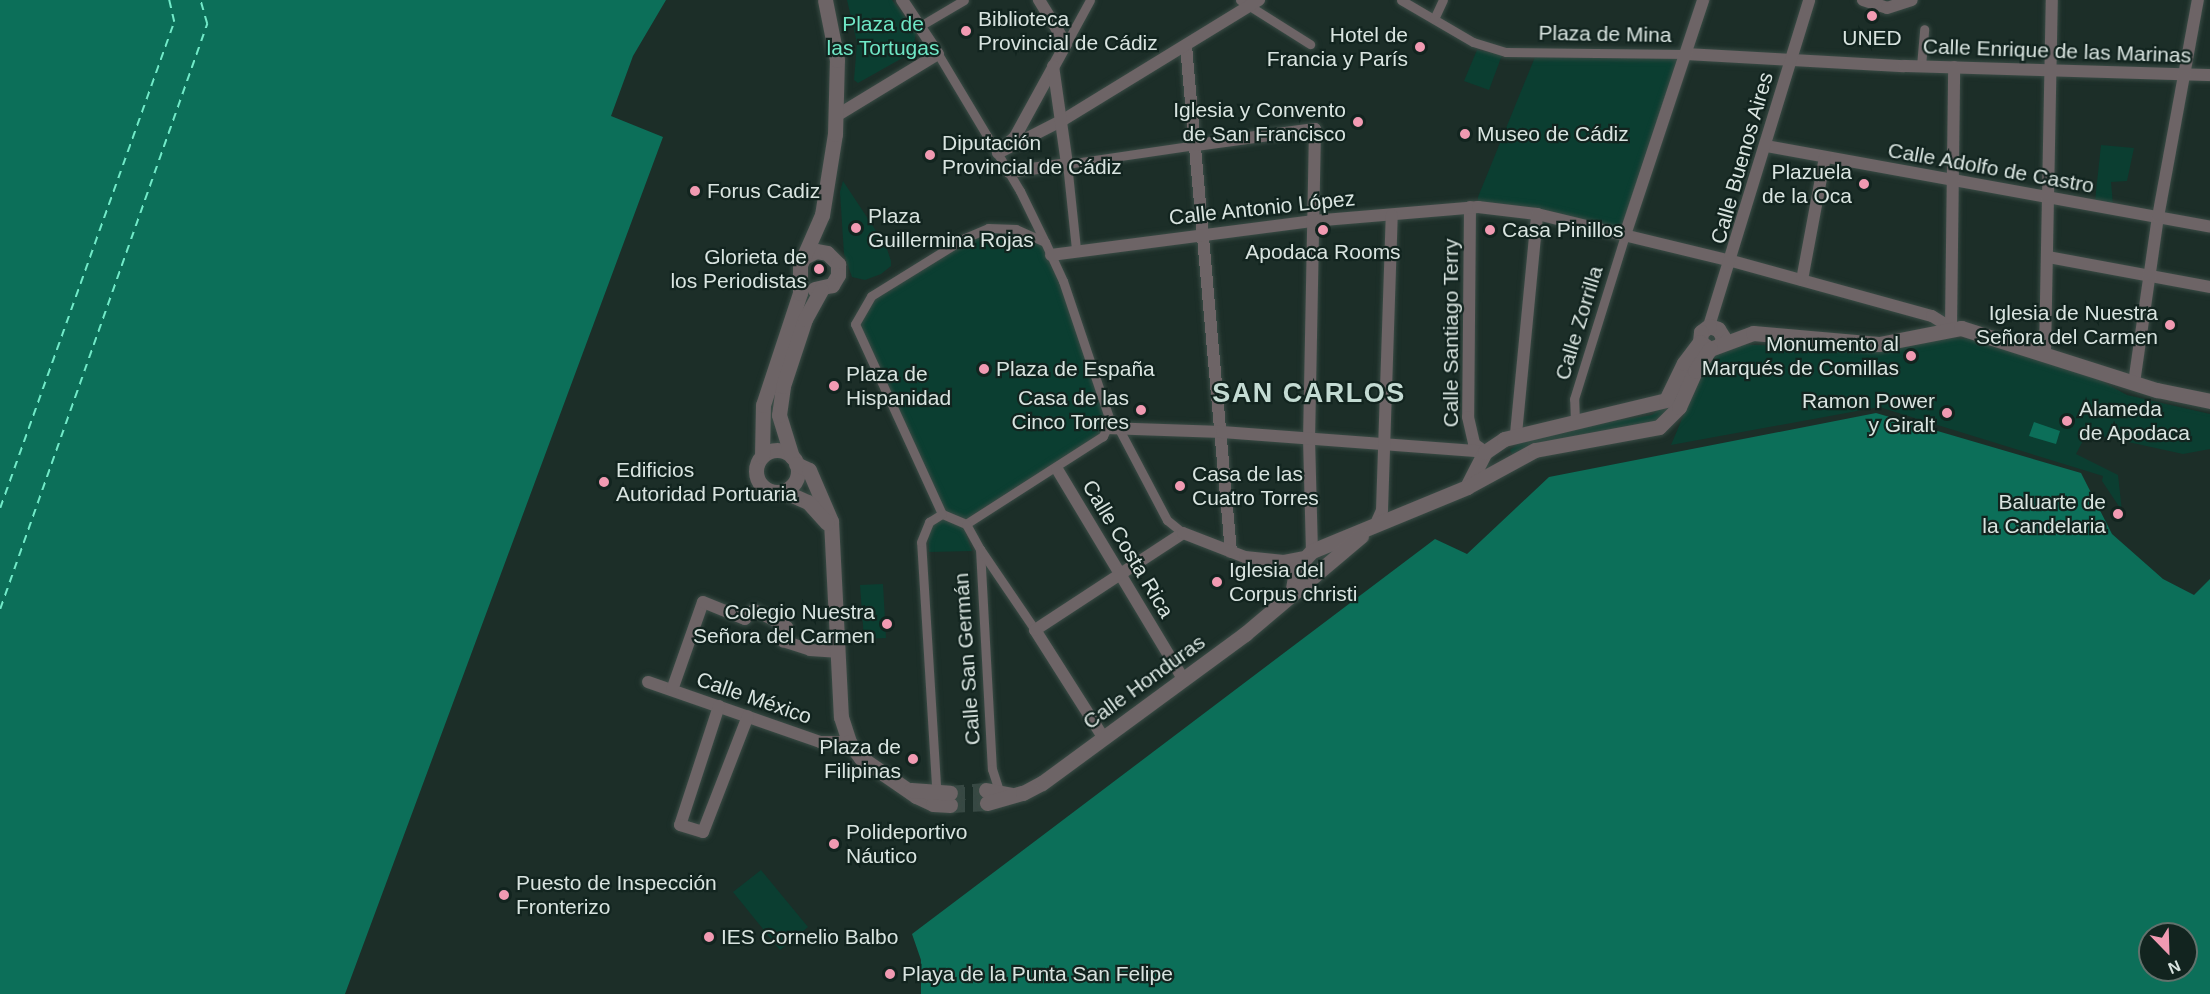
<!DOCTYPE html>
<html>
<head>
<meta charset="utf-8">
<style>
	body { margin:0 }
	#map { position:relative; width:2210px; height:994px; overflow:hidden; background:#1c2e28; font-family:Helvetica,sans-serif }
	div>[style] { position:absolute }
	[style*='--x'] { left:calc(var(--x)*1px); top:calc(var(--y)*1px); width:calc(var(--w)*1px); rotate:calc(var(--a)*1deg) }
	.green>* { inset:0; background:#0b3e31 }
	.water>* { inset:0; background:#0c6f59 }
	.ferry>* { height:1.5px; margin-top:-0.75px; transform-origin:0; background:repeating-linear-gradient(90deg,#71eac8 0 8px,transparent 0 14px) }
	.tertiary-tunnel>* { height:15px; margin-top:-7.5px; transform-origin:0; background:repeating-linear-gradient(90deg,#384944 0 15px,transparent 0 23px) }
	.roads { filter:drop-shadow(0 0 2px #3a4b45) drop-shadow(0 0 2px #3a4b45) }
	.pedestrian>* { height:9px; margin:-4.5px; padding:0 4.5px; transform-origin:4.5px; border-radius:4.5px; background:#6d6466 }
	.minor>* { height:12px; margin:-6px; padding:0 6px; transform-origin:6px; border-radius:6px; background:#6d6466 }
	.tertiary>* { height:15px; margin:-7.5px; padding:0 7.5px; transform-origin:7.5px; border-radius:7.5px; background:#6d6466 }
	.tertiary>.ring { margin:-7.5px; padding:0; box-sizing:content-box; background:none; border:15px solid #6d6466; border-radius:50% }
	.dots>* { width:16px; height:16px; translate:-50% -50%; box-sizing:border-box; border:3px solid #12241f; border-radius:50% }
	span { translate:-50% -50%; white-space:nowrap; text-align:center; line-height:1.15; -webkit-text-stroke:4.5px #12241f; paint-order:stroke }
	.poi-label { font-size:21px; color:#d9e4e0 }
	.left { translate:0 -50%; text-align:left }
	.right { translate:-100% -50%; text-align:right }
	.park-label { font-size:21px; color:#6fe7c6 }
	.street-label { font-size:21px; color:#d9e4e0 }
	.district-label { font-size:27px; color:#c4dbd3; font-weight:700; letter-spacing:1.5px }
	.north { position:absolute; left:2138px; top:922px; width:60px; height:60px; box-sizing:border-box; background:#12241f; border:2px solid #62716c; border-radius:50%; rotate:157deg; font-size:16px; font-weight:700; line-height:24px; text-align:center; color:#d9e4e0 }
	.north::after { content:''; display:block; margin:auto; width:21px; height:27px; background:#f19ab2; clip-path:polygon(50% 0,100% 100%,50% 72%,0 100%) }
</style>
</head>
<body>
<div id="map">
	<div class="green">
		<i style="clip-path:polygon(847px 0,892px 0,916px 32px,913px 52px,858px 83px,854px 80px,857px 43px)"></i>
		<i style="clip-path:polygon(1477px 50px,1502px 55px,1489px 90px,1464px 81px)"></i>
		<i style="clip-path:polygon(1686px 54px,1625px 235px,1478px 207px,1478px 197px,1535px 57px)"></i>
		<i style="clip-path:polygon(2101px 145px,2134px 148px,2127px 181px,2111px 182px,2113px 205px,2095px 201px)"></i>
		<i style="clip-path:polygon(843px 181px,886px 246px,891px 261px,891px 266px,881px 274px,865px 280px,852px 277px,844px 254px,840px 192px)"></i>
		<i style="clip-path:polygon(1001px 228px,1045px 242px,1110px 421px,1103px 436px,966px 524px,942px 514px,855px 324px,865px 302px,965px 238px)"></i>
		<i style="clip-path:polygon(1937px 338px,1969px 339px,2083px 371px,2127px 395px,2210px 414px,2210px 449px,2183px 454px,2087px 433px,2076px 454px,2118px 475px,2122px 511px,2102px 481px,2103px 476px,1879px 407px,1671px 445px,1706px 362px,1726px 344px,1858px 348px)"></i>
		<i style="clip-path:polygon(1671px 400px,1677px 405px,1655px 427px,1513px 456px,1510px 450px,1523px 440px,1560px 429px,1652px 415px)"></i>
		<i style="clip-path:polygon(943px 518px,963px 526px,972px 551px,929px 552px,928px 527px)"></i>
		<i style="clip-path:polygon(883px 584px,886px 638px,864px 639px,860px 585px)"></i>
		<i style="clip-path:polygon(761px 870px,808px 927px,780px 950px,733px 892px)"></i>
	</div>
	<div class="water">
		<i style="clip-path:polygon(0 0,666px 0,633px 56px,611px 116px,663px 137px,345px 994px,0 994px)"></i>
		<i style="clip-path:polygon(evenodd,1876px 413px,2081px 473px,2112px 534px,2163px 579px,2194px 595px,2210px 579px,2210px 994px,921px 994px,921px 960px,912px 934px,1435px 539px,1467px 554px,1549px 477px,1876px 413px,2150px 934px,2186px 934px,2186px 970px,2150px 970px,2150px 934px)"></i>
		<i style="clip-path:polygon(2034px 422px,2060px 431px,2056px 444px,2029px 436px)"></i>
	</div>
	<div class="ferry">
		<i style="--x:0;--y:508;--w:516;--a:-70.3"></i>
		<i style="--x:174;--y:22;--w:23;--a:-103"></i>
		<i style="--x:0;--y:609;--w:621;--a:-70.51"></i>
		<i style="--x:207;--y:24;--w:25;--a:-106"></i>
	</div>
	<div class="tertiary-tunnel">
		<i style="--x:950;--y:793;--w:36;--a:-5"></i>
		<i style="--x:950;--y:805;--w:37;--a:-3"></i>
	</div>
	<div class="roads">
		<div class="pedestrian">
			<i style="--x:1240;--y:0;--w:83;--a:32.2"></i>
			<i style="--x:1401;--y:0;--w:83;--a:30.3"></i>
			<i style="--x:1473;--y:42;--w:34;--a:17"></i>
			<i style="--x:1506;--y:52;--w:180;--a:0.6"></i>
			<i style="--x:1434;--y:19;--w:21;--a:-65"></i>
			<i style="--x:920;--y:26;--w:51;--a:-30.6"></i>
			<i style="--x:1066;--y:44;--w:50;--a:-61.4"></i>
			<i style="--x:938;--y:54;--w:160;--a:59.1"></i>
			<i style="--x:1020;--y:191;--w:57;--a:63.9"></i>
			<i style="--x:1921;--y:66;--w:37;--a:-85"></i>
			<i style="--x:988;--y:228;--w:28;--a:2"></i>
			<i style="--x:1016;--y:229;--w:32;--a:24"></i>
			<i style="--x:1045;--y:242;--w:43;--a:65.2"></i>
			<i style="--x:1063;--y:281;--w:148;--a:71.4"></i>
			<i style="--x:1110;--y:421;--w:17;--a:115"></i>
			<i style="--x:1103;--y:436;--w:163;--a:147.3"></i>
			<i style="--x:966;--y:524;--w:26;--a:-157"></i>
			<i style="--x:942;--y:514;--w:209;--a:-114.6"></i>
			<i style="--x:855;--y:324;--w:32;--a:-60"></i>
			<i style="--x:871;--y:296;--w:110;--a:-31.7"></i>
			<i style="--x:965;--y:238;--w:25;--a:-23"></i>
			<i style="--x:1076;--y:249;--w:85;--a:-96"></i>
			<i style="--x:1067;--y:164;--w:130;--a:-8.4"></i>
			<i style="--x:1575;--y:422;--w:23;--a:-92"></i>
			<i style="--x:1574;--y:399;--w:172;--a:-72.7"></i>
			<i style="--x:1119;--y:429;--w:103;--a:62.2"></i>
			<i style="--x:1167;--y:520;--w:21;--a:39"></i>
			<i style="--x:966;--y:524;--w:29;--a:61"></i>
			<i style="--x:980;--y:549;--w:220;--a:86.9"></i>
			<i style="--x:992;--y:769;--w:25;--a:72"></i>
			<i style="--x:980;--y:549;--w:98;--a:55.8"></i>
			<i style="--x:936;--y:785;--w:243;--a:-93.5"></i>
			<i style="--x:921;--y:542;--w:22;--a:-68"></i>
			<i style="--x:929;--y:522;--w:15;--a:-32"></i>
		</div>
		<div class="minor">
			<i style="--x:1863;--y:0;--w:25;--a:18"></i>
			<i style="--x:1887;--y:8;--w:26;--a:-18"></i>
			<i style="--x:1186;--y:46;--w:508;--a:84.92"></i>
			<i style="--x:1686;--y:54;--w:218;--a:3.2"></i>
			<i style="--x:1904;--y:66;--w:306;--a:1.7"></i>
			<i style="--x:836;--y:116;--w:119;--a:-31.3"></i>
			<i style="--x:938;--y:54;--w:65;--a:-123.7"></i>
			<i style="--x:1196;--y:145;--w:120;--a:-7.7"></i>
			<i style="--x:1315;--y:129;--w:309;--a:91.1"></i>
			<i style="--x:1309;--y:438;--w:113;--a:88.5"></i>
			<i style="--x:1005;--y:146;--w:13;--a:-42"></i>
			<i style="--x:1015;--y:137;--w:106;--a:-61.3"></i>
			<i style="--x:1066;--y:44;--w:52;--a:-121.5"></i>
			<i style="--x:1766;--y:146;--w:451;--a:10.3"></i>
			<i style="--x:998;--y:153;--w:73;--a:-26.9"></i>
			<i style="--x:1063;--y:120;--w:230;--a:-31.5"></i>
			<i style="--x:1009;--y:172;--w:59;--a:-7.9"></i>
			<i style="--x:1067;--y:164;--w:99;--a:-98.1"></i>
			<i style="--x:1470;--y:207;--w:210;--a:90.5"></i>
			<i style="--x:1468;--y:417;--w:28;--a:77"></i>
			<i style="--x:1474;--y:444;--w:12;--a:35"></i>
			<i style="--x:1625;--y:235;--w:248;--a:-71.6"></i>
			<i style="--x:1051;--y:255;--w:263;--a:-7.4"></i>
			<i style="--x:1312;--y:221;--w:167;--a:-4.8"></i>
			<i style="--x:1478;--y:207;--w:59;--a:6.8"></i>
			<i style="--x:1537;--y:214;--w:201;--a:13.6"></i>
			<i style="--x:1732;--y:261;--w:207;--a:15.4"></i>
			<i style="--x:1932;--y:316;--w:22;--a:32"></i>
			<i style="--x:2048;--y:257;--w:165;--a:10.5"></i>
			<i style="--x:1802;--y:280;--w:125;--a:-79.4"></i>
			<i style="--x:1709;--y:326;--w:341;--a:-72.9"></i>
			<i style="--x:1951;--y:328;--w:261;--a:-89.3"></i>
			<i style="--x:2045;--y:353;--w:353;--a:-88.9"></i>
			<i style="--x:2134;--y:383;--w:168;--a:-81.8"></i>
			<i style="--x:2158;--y:217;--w:221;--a:-79.6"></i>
			<i style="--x:1106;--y:428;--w:116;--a:2"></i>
			<i style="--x:1222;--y:432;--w:264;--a:4.3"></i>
			<i style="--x:1516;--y:434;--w:221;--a:-84.5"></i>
			<i style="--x:1057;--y:469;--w:246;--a:59"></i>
			<i style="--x:1375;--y:526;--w:17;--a:-66"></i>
			<i style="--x:1382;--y:510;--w:295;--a:-88.1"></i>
			<i style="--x:648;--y:682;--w:182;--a:19.2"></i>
			<i style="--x:820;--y:742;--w:29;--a:0"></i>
			<i style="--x:672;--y:690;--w:93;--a:-70.6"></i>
			<i style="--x:703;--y:602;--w:45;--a:22"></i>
			<i style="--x:745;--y:619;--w:13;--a:-45"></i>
			<i style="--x:754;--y:610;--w:37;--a:27"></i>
			<i style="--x:787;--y:627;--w:15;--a:106"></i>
			<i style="--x:783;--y:641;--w:28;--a:18"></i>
			<i style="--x:810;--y:650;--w:26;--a:4"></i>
			<i style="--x:719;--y:706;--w:125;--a:108.1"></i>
			<i style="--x:680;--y:825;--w:24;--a:17"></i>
			<i style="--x:703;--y:832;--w:124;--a:-68.8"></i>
			<i style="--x:1103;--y:737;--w:127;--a:-122.4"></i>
			<i style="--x:1035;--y:630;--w:177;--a:-33.2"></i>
			<i style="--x:1183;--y:533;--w:66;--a:21.2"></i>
			<i style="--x:1245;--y:557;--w:39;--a:6"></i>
			<i style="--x:1284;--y:561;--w:20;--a:-11"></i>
		</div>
		<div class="tertiary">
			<i style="--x:806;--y:256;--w:11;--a:-27"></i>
			<i style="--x:816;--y:251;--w:11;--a:10"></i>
			<i style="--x:827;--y:253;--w:16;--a:45"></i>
			<i style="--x:838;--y:264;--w:11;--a:90"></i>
			<i style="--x:838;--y:275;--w:12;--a:121"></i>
			<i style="--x:832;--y:285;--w:18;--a:167"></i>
			<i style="--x:1721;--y:344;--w:7;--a:-74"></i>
			<i style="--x:1723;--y:337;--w:9;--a:-122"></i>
			<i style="--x:1718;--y:329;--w:9;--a:-162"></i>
			<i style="--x:1709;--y:326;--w:10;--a:143"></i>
			<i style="--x:1701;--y:332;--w:10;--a:96"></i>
			<i style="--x:1700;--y:342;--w:12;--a:35"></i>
			<i style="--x:1710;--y:349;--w:46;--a:-20.4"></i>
			<i style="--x:1753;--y:333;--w:126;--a:5"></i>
			<i style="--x:1879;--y:344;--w:84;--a:-11"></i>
			<i style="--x:1961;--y:328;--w:206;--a:17.6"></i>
			<i style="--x:2157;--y:390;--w:54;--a:11.7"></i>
			<i class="ring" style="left:756px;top:450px;width:27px;height:27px"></i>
			<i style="--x:762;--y:456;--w:51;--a:-88.9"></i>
			<i style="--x:763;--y:405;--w:118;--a:-71.7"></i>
			<i style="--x:800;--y:293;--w:28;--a:-90"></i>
			<i style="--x:800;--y:265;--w:55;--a:-66.3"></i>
			<i style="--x:822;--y:215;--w:82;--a:-80.9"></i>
			<i style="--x:835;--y:134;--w:74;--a:-88.5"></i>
			<i style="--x:837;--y:60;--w:61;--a:-101.3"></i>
			<i style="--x:792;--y:457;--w:44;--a:-107.2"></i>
			<i style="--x:779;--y:415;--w:29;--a:-82"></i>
			<i style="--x:783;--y:386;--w:71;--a:-71.8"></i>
			<i style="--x:805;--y:319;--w:33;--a:-61"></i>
			<i style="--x:796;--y:464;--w:14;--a:25"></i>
			<i style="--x:809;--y:470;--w:56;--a:66.7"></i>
			<i style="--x:831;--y:521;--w:196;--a:87.1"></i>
			<i style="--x:841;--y:717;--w:26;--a:72"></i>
			<i style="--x:849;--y:742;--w:20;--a:53"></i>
			<i style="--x:861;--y:758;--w:67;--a:34.6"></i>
			<i style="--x:916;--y:796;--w:19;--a:25"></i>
			<i style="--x:933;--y:804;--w:17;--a:3"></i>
			<i style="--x:1467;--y:487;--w:39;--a:-63"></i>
			<i style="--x:1485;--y:452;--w:23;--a:-34"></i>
			<i style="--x:1504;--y:439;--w:167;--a:-13.5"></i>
			<i style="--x:1666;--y:400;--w:41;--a:-64.1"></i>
			<i style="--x:1684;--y:363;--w:26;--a:-53"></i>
			<i style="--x:783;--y:491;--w:27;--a:24"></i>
			<i style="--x:808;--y:502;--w:28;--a:48"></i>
			<i style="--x:1292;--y:594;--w:27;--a:-80"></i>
			<i style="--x:1297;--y:567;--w:22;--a:-47"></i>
			<i style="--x:1312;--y:551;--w:168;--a:-22.4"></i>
			<i style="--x:1467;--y:487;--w:77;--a:-28.6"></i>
			<i style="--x:1535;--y:450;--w:126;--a:-10.5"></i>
			<i style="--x:1659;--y:427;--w:28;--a:-45"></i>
			<i style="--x:1679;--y:407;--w:39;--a:-66"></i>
			<i style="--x:1695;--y:371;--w:27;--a:-56"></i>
			<i style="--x:911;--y:790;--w:39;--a:4"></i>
			<i style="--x:986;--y:790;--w:26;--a:11"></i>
			<i style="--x:987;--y:803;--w:37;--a:-16"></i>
			<i style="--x:1023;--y:793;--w:21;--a:-28"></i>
			<i style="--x:1042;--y:783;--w:252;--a:-36.3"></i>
			<i style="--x:1245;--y:634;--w:152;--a:-40.2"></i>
		</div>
	</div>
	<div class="dots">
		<i style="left:1872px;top:16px;background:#f19ab2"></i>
		<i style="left:966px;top:31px;background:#f19ab2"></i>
		<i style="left:1420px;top:47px;background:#f19ab2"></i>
		<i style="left:1358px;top:122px;background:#f19ab2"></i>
		<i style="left:1465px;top:134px;background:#f19ab2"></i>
		<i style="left:930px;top:155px;background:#f19ab2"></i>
		<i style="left:1864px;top:184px;background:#f19ab2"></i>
		<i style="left:695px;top:191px;background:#f19ab2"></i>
		<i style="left:856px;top:228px;background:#f19ab2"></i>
		<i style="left:1323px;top:230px;background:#f19ab2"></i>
		<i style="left:1490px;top:230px;background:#f19ab2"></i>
		<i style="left:819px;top:269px;background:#f19ab2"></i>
		<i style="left:2170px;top:325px;background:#f19ab2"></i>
		<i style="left:1911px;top:356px;background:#f19ab2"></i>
		<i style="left:984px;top:369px;background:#f19ab2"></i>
		<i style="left:834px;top:386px;background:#f19ab2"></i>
		<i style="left:1141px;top:410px;background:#f19ab2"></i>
		<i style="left:1947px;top:413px;background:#f19ab2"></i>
		<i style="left:2067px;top:421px;background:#f19ab2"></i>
		<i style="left:604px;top:482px;background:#f19ab2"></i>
		<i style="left:1180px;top:486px;background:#f19ab2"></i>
		<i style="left:2118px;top:514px;background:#f19ab2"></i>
		<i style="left:1217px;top:582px;background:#f19ab2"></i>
		<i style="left:887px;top:624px;background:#f19ab2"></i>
		<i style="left:913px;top:759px;background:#f19ab2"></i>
		<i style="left:834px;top:844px;background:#f19ab2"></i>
		<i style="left:504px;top:895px;background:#f19ab2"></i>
		<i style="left:709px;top:937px;background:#f19ab2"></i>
		<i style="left:890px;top:974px;background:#f19ab2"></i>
	</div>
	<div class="poi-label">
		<span class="left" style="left:978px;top:31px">Biblioteca<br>Provincial de Cádiz</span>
		<span class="right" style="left:1408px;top:47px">Hotel de<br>Francia y París</span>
		<span style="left:1872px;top:38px">UNED</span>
		<span class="right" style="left:1346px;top:122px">Iglesia y Convento<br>de San Francisco</span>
		<span class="left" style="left:1477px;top:134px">Museo de Cádiz</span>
		<span class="left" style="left:942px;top:155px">Diputación<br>Provincial de Cádiz</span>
		<span class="right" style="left:1852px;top:184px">Plazuela<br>de la Oca</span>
		<span class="left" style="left:707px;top:191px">Forus Cadiz</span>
		<span class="left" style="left:868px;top:228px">Plaza<br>Guillermina Rojas</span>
		<span class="left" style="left:1502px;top:230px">Casa Pinillos</span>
		<span style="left:1323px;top:252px">Apodaca Rooms</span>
		<span class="right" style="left:807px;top:269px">Glorieta de<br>los Periodistas</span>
		<span class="right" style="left:2158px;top:325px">Iglesia de Nuestra<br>Señora del Carmen</span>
		<span class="right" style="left:1899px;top:356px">Monumento al<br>Marqués de Comillas</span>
		<span class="left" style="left:996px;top:369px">Plaza de España</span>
		<span class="left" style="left:846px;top:386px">Plaza de<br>Hispanidad</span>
		<span class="right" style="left:1129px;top:410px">Casa de las<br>Cinco Torres</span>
		<span class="right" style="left:1935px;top:413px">Ramon Power<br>y Giralt</span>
		<span class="left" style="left:2079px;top:421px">Alameda<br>de Apodaca</span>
		<span class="left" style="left:616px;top:482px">Edificios<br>Autoridad Portuaria</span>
		<span class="left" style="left:1192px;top:486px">Casa de las<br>Cuatro Torres</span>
		<span class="right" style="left:2106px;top:514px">Baluarte de<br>la Candelaria</span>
		<span class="left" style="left:1229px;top:582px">Iglesia del<br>Corpus christi</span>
		<span class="right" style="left:875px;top:624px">Colegio Nuestra<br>Señora del Carmen</span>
		<span class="right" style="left:901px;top:759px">Plaza de<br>Filipinas</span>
		<span class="left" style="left:846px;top:844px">Polideportivo<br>Náutico</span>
		<span class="left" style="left:516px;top:895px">Puesto de Inspección<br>Fronterizo</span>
		<span class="left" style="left:721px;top:937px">IES Cornelio Balbo</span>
		<span class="left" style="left:902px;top:974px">Playa de la Punta San Felipe</span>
	</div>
	<div class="park-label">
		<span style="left:883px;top:36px">Plaza de<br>las Tortugas</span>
	</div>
	<div class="street-label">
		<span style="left:1605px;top:34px;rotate:1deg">Plaza de Mina</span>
		<span style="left:2057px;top:51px;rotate:2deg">Calle Enrique de las Marinas</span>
		<span style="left:1742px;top:158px;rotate:-74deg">Calle Buenos Aires</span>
		<span style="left:1991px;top:168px;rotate:10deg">Calle Adolfo de Castro</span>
		<span style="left:1262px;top:208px;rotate:-6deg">Calle Antonio López</span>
		<span style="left:1579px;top:323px;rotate:-73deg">Calle Zorrilla</span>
		<span style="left:1451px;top:333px;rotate:-90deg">Calle Santiago Terry</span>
		<span style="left:1128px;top:549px;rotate:59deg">Calle Costa Rica</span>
		<span style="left:967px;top:659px;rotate:-94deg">Calle San Germán</span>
		<span style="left:1144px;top:682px;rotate:-36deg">Calle Honduras</span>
		<span style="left:754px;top:698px;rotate:19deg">Calle México</span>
	</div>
	<div class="district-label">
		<span style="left:1309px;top:394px">SAN CARLOS</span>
	</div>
	<div class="north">N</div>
</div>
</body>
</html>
